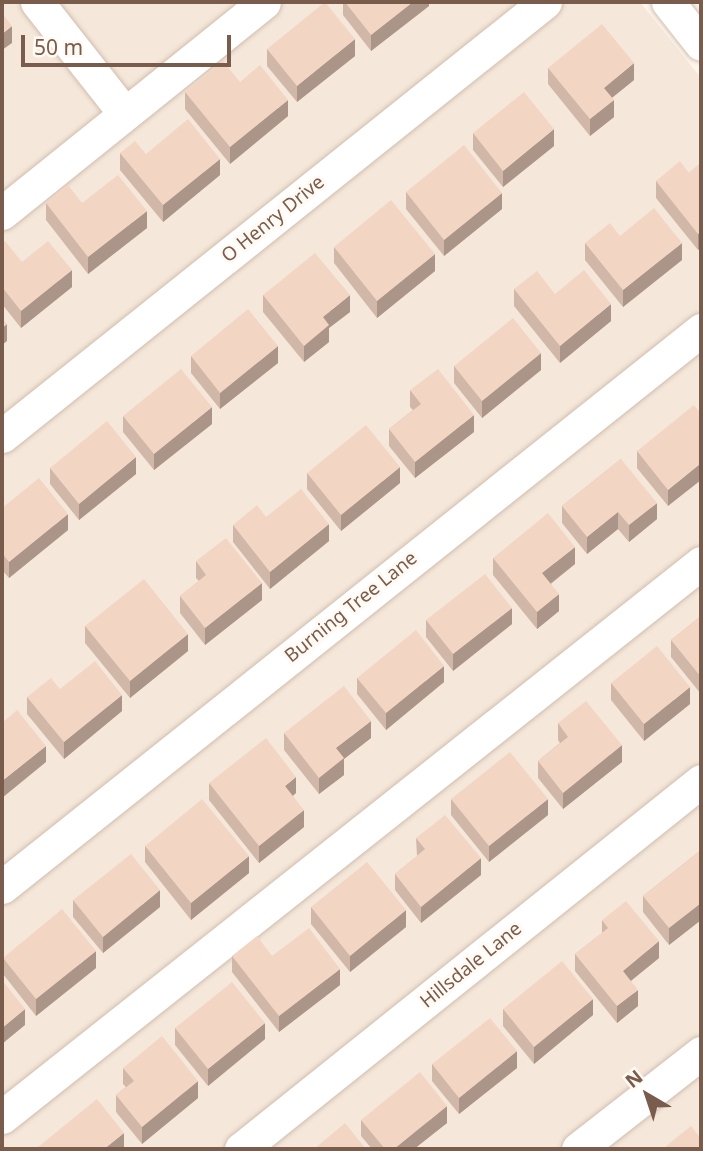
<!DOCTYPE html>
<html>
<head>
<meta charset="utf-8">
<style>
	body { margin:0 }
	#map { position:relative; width:703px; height:1151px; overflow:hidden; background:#fdf6ec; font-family:"Noto Sans",sans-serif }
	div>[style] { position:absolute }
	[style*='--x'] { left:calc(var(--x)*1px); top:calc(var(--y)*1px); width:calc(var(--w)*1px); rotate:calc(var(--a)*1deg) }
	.residential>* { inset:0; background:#f5e8da }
	.roads { filter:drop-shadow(0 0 2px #d1beb0) drop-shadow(0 0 2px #d1beb0) }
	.minor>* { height:33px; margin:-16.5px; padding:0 16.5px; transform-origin:16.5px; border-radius:16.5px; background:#fff }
	.wall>* { inset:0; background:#d1b7a8 }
	.shaded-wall>* { inset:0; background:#aa9588 }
	.building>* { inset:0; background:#f3d5c3 }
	span { translate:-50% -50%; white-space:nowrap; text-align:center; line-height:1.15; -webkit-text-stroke:6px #fffaf3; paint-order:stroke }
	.street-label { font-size:19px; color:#7a5c4d }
	.frame { position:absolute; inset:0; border:4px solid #7a5c4d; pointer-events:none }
	.north { position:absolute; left:612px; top:1060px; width:70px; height:70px; -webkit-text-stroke:5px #fffaf3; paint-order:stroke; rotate:321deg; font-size:19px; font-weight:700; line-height:28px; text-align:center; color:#7a5c4d }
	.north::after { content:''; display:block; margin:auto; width:24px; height:32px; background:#7a5c4d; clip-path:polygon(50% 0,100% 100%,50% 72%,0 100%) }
	.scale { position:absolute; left:21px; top:35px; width:210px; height:32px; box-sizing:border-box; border:4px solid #7a5c4d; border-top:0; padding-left:9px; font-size:21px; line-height:24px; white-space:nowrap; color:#7a5c4d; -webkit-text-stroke:5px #fffaf3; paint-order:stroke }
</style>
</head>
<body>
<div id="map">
	<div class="residential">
		<i style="clip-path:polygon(2px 2px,640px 2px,701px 78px,701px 1149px,2px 1149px)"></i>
	</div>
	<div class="roads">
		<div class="minor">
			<i style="--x:37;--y:2;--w:142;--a:51.8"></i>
			<i style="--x:668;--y:2;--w:53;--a:51.8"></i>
			<i style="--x:2;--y:213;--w:336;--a:-38.8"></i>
			<i style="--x:2;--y:436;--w:695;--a:-38.63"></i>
			<i style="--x:2;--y:887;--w:894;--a:-38.55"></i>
			<i style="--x:2;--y:1117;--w:892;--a:-38.4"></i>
			<i style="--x:241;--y:1149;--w:589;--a:-38.66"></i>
			<i style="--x:578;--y:1149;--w:156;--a:-38"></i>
		</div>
	</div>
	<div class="wall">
		<i style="clip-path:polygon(343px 2px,429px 2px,429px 6px,371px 51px,343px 15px)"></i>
		<i style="clip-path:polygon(267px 49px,355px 56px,297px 102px,267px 66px)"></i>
		<i style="clip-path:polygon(548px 68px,634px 80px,612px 98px,614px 117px,590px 136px,548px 84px)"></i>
		<i style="clip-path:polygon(240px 82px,288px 116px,230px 164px,185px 109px,185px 92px)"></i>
		<i style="clip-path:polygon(473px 133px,554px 146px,503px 187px,473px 150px)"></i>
		<i style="clip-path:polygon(120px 153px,220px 175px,163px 222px,120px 170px)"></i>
		<i style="clip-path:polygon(701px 163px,698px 250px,656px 198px,656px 181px,689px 173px)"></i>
		<i style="clip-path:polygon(406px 192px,502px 209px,444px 256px,406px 209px)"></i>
		<i style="clip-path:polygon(46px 203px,82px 203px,147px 228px,88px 274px,46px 220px)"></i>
		<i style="clip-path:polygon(620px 236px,682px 260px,623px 307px,585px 260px,585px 243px)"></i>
		<i style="clip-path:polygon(2px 244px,22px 262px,72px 287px,21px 328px,2px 304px)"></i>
		<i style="clip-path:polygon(334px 247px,435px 271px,377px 318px,334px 263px)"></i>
		<i style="clip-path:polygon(514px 289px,555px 294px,611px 321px,560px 363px,514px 306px)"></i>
		<i style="clip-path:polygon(263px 295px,350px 312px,329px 328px,329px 342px,304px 362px,263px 312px)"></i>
		<i style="clip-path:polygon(191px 356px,278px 363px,220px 409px,191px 373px)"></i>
		<i style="clip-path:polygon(454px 366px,541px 370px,482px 418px,454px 383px)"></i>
		<i style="clip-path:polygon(410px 390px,474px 432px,415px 478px,389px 446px,389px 429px,413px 410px,410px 407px)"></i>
		<i style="clip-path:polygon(701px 414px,668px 506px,637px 468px,637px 451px)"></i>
		<i style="clip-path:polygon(123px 416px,212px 424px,154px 470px,123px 432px)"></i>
		<i style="clip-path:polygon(621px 459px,657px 519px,629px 542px,618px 529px,587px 554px,562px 523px,562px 506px)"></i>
		<i style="clip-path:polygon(50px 468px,136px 474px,79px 520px,50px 484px)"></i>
		<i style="clip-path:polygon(307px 473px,400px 483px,341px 531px,307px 489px)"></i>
		<i style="clip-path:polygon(2px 508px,68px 530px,9px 578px,2px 570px)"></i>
		<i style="clip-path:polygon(266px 517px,329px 541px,270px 589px,233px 542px,233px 525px)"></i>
		<i style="clip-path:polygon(493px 558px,575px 564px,551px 584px,559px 611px,537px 629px,493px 575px)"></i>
		<i style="clip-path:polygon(196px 561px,262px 600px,205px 645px,180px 613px,180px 596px,199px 581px,196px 578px)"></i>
		<i style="clip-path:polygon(701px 616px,701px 694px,671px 657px,671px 640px)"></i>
		<i style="clip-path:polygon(426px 620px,512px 624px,453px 671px,426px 637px)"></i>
		<i style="clip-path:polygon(85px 626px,188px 651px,130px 698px,85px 643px)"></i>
		<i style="clip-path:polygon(357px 678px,444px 682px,386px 730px,357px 694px)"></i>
		<i style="clip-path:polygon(611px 683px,690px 704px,644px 741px,611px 700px)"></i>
		<i style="clip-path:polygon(60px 689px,122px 711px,64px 759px,27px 714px,27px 697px)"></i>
		<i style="clip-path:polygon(558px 723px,622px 762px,563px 809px,538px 778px,538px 761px,560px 743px,558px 740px)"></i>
		<i style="clip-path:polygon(284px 733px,371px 738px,344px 759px,344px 775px,319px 794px,284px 750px)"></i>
		<i style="clip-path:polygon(209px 783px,296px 793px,293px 796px,304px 827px,259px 863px,209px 800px)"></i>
		<i style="clip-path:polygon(451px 799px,548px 815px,489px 862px,451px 815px)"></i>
		<i style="clip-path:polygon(416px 838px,481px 875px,421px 923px,395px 890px,395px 874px,417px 856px)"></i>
		<i style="clip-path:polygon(145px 846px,249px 873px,191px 920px,145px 862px)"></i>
		<i style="clip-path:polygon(701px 850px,701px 920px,669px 945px,643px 912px,643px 896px)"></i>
		<i style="clip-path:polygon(73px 900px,160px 907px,103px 953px,73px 917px)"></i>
		<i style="clip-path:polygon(311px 907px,406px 927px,350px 972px,311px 924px)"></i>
		<i style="clip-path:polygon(602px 920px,659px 958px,631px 981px,638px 1006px,617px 1023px,575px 971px,575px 954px,602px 933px)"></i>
		<i style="clip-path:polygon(232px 956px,272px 956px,340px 985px,279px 1032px,232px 972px)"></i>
		<i style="clip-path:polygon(3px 958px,96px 968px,36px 1016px,3px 974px)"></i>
		<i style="clip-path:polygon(503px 1009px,593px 1015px,534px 1064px,503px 1026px)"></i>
		<i style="clip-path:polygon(175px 1028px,265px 1039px,208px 1086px,175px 1045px)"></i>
		<i style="clip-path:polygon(432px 1064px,517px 1068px,459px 1114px,432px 1081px)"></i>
		<i style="clip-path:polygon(123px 1068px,198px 1098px,142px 1144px,116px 1112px,116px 1095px,126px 1087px,123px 1084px)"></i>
		<i style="clip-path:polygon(361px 1120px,447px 1123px,414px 1149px,372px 1149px,361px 1136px)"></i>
	</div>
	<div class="shaded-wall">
		<i style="clip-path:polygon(413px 2px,429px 2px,429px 6px,371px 51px,371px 35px)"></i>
		<i style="clip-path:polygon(12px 26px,12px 43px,2px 50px,2px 34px)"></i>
		<i style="clip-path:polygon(355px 39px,355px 56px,297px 102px,297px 86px)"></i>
		<i style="clip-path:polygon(634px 63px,634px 80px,604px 104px,604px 88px)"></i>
		<i style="clip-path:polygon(288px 100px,288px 116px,230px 164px,230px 147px)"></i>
		<i style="clip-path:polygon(614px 100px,614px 117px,590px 136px,590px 119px)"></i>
		<i style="clip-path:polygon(554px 129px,554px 146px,503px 187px,503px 171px)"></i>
		<i style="clip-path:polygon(220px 159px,220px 175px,163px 222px,163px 205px)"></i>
		<i style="clip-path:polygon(502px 193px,502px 209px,444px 256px,444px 240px)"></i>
		<i style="clip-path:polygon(147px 211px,147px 228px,88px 274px,88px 257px)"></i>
		<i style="clip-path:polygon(701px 231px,701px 248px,698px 250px,698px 234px)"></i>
		<i style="clip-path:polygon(682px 243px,682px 260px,623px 307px,623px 290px)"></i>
		<i style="clip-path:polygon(435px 254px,435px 271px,377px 318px,377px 301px)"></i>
		<i style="clip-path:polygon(72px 270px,72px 287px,21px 328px,21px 311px)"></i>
		<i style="clip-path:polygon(350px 295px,350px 312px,329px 328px,329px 342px,304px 362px,304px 346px,323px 317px)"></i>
		<i style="clip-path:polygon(611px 304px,611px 321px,560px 363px,560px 346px)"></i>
		<i style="clip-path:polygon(7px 324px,7px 341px,2px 345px,2px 328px)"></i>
		<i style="clip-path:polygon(278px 346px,278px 363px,220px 409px,220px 393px)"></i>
		<i style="clip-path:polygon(541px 353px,541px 370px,482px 418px,482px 401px)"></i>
		<i style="clip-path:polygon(212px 407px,212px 424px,154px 470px,154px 454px)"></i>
		<i style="clip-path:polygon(474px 415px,474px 432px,415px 478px,415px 462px)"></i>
		<i style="clip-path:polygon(136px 457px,136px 474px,79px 520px,79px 504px)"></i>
		<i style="clip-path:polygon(701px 463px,701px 480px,668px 506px,668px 490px)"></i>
		<i style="clip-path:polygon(400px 467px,400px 483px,341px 531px,341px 515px)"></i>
		<i style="clip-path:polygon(657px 503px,657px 519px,629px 542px,629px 525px)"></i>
		<i style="clip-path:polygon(618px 512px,618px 529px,587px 554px,587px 537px)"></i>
		<i style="clip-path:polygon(68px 514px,68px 530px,9px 578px,9px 562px)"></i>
		<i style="clip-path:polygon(329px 524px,329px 541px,270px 589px,270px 572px)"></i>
		<i style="clip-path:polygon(575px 547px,575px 564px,542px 590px,542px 573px)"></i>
		<i style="clip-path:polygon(262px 583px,262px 600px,205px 645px,205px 628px)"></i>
		<i style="clip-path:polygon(559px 594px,559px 611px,537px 629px,537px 612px)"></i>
		<i style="clip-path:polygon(512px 608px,512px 624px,453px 671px,453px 654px)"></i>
		<i style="clip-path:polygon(188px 634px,188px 651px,130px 698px,130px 681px)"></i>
		<i style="clip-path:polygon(444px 666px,444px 682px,386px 730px,386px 713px)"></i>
		<i style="clip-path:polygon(690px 687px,690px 704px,644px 741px,644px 724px)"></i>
		<i style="clip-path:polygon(122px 695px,122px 711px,64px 759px,64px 742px)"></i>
		<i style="clip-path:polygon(371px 721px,371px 738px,344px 759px,344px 775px,319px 794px,319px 778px,336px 748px)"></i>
		<i style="clip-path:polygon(622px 745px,622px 762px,563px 809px,563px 793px)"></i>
		<i style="clip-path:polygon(46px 746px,46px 762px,2px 798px,2px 781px)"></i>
		<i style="clip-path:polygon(296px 777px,296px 793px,285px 802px,285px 786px)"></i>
		<i style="clip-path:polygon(548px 799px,548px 815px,489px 862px,489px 846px)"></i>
		<i style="clip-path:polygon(304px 810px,304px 827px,259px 863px,259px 846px)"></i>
		<i style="clip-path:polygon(249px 856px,249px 873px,191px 920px,191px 903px)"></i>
		<i style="clip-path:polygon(481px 858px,481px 875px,421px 923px,421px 907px)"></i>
		<i style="clip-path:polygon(160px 890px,160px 907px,103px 953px,103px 937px)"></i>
		<i style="clip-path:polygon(701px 903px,701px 920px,669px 945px,669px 928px)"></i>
		<i style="clip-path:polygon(406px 910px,406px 927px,350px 972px,350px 956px)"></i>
		<i style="clip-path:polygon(659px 941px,659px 958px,623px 987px,623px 971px)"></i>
		<i style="clip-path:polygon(96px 951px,96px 968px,36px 1016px,36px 999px)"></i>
		<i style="clip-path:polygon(340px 969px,340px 985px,279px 1032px,279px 1016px)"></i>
		<i style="clip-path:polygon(638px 990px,638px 1006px,617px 1023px,617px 1006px)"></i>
		<i style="clip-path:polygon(593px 999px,593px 1015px,534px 1064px,534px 1047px)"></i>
		<i style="clip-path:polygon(25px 1009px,25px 1025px,2px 1044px,2px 1028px)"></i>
		<i style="clip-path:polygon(265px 1023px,265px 1039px,208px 1086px,208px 1069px)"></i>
		<i style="clip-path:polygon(517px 1051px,517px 1068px,459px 1114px,459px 1098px)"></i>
		<i style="clip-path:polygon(198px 1081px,198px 1098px,142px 1144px,142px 1127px)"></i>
		<i style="clip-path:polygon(447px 1106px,447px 1123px,414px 1149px,394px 1149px)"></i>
		<i style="clip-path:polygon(124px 1133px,124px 1149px,104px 1149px)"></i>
	</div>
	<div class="building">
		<i style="clip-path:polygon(325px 2px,355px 39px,297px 86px,267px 49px)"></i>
		<i style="clip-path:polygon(345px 2px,413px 2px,371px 35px)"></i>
		<i style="clip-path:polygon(2px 13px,12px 26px,2px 34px)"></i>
		<i style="clip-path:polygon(602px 24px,634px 63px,604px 88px,614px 100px,590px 119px,548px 68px)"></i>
		<i style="clip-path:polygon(223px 61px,240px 82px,260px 65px,288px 100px,230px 147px,185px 92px)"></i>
		<i style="clip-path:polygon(524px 92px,554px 129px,503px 171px,473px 133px)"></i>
		<i style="clip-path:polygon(188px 119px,220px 159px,163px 205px,120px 153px,135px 141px,146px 154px)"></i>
		<i style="clip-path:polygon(464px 145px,502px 193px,444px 240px,406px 192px)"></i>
		<i style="clip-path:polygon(680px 161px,689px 173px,701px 163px,701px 231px,698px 234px,656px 181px)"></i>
		<i style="clip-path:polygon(118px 175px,147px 211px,88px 257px,46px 203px,68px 185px,82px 203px)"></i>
		<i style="clip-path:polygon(391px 200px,435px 254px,377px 301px,334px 247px)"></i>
		<i style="clip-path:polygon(654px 208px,682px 243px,623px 290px,585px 243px,610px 223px,620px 236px)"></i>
		<i style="clip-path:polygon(5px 241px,22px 262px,48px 241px,72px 270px,21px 311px,2px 287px,2px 244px)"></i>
		<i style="clip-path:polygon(315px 253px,350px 295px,323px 317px,329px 325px,304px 346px,263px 295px)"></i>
		<i style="clip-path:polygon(584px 270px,611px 304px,560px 346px,514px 289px,537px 271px,555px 294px)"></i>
		<i style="clip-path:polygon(248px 309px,278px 346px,220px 393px,191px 356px)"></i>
		<i style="clip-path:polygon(2px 318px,7px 324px,2px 328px)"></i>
		<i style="clip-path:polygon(513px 318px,541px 353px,482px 401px,454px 366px)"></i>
		<i style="clip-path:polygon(181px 369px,212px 407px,154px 454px,123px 416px)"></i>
		<i style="clip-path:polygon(438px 369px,474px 415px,415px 462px,389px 429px,421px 404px,410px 390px)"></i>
		<i style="clip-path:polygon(694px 405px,701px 414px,701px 463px,668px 490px,637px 451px)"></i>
		<i style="clip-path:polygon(107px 421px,136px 457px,79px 504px,50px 468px)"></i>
		<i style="clip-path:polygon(366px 425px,400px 467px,341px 515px,307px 473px)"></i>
		<i style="clip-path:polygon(621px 459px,657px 503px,629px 525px,618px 512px,587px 537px,562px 506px)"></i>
		<i style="clip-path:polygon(39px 478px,68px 514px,9px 562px,2px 553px,2px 508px)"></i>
		<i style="clip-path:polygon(301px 489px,329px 524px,270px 572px,233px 525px,257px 505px,266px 517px)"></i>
		<i style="clip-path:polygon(548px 513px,575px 547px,542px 573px,559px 594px,537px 612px,493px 558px)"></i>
		<i style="clip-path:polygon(226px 538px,262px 583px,205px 628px,180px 596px,206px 575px,196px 561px)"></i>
		<i style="clip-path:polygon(485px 574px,512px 608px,453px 654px,426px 620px)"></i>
		<i style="clip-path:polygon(144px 579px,188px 634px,130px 681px,85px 626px)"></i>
		<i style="clip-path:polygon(701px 616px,701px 677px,671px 640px)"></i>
		<i style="clip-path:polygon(416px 630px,444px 666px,386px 713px,357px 678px)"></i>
		<i style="clip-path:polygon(657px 646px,690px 687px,644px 724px,611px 683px)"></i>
		<i style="clip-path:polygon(95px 661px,122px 695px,64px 742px,27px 697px,51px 678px,60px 689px)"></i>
		<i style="clip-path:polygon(344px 686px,371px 721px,336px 748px,344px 758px,319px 778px,284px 733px)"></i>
		<i style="clip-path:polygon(586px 701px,622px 745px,563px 793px,538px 761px,568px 737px,558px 723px)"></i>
		<i style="clip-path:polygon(17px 710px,46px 746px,2px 781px,2px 723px)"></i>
		<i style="clip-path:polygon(266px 738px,296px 777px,285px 786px,304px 810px,259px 846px,209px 783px)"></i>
		<i style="clip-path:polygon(510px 752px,548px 799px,489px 846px,451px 799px)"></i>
		<i style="clip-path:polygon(202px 799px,249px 856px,191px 903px,145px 846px)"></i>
		<i style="clip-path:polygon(445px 815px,481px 858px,421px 907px,395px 874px,425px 849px,416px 838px)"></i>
		<i style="clip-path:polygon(701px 850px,701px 903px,669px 928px,643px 896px)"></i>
		<i style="clip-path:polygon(131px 854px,160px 890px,103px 937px,73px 900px)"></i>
		<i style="clip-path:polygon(367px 862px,406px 910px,350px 956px,311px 907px)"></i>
		<i style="clip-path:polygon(626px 901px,659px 941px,623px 971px,638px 990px,617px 1006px,575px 954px,608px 928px,602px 920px)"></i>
		<i style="clip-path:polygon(62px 909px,96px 951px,36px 999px,3px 958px)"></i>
		<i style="clip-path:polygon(309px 928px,340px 969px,279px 1016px,232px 956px,257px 936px,272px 956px)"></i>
		<i style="clip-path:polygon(562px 961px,593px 999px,534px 1047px,503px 1009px)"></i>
		<i style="clip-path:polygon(2px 980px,25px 1009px,2px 1028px)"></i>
		<i style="clip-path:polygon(232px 982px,265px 1023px,208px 1069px,175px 1028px)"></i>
		<i style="clip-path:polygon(490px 1018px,517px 1051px,459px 1098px,432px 1064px)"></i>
		<i style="clip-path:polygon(162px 1036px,198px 1081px,142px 1127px,116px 1095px,134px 1081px,123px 1068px)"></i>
		<i style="clip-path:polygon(420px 1072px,447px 1106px,394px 1149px,385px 1149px,361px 1120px)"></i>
		<i style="clip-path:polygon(97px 1099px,124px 1133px,104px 1149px,40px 1149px,38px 1147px)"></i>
		<i style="clip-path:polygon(345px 1123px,366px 1149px,314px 1149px)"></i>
		<i style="clip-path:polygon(691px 1126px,701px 1139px,701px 1149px,669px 1149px,666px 1146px)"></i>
	</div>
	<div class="street-label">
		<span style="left:273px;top:219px;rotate:-39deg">O Henry Drive</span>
		<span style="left:351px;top:607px;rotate:-39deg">Burning Tree Lane</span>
		<span style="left:471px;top:965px;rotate:-39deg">Hillsdale Lane</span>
	</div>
	<div class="frame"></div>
	<div class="north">N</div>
	<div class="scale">50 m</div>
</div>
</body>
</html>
